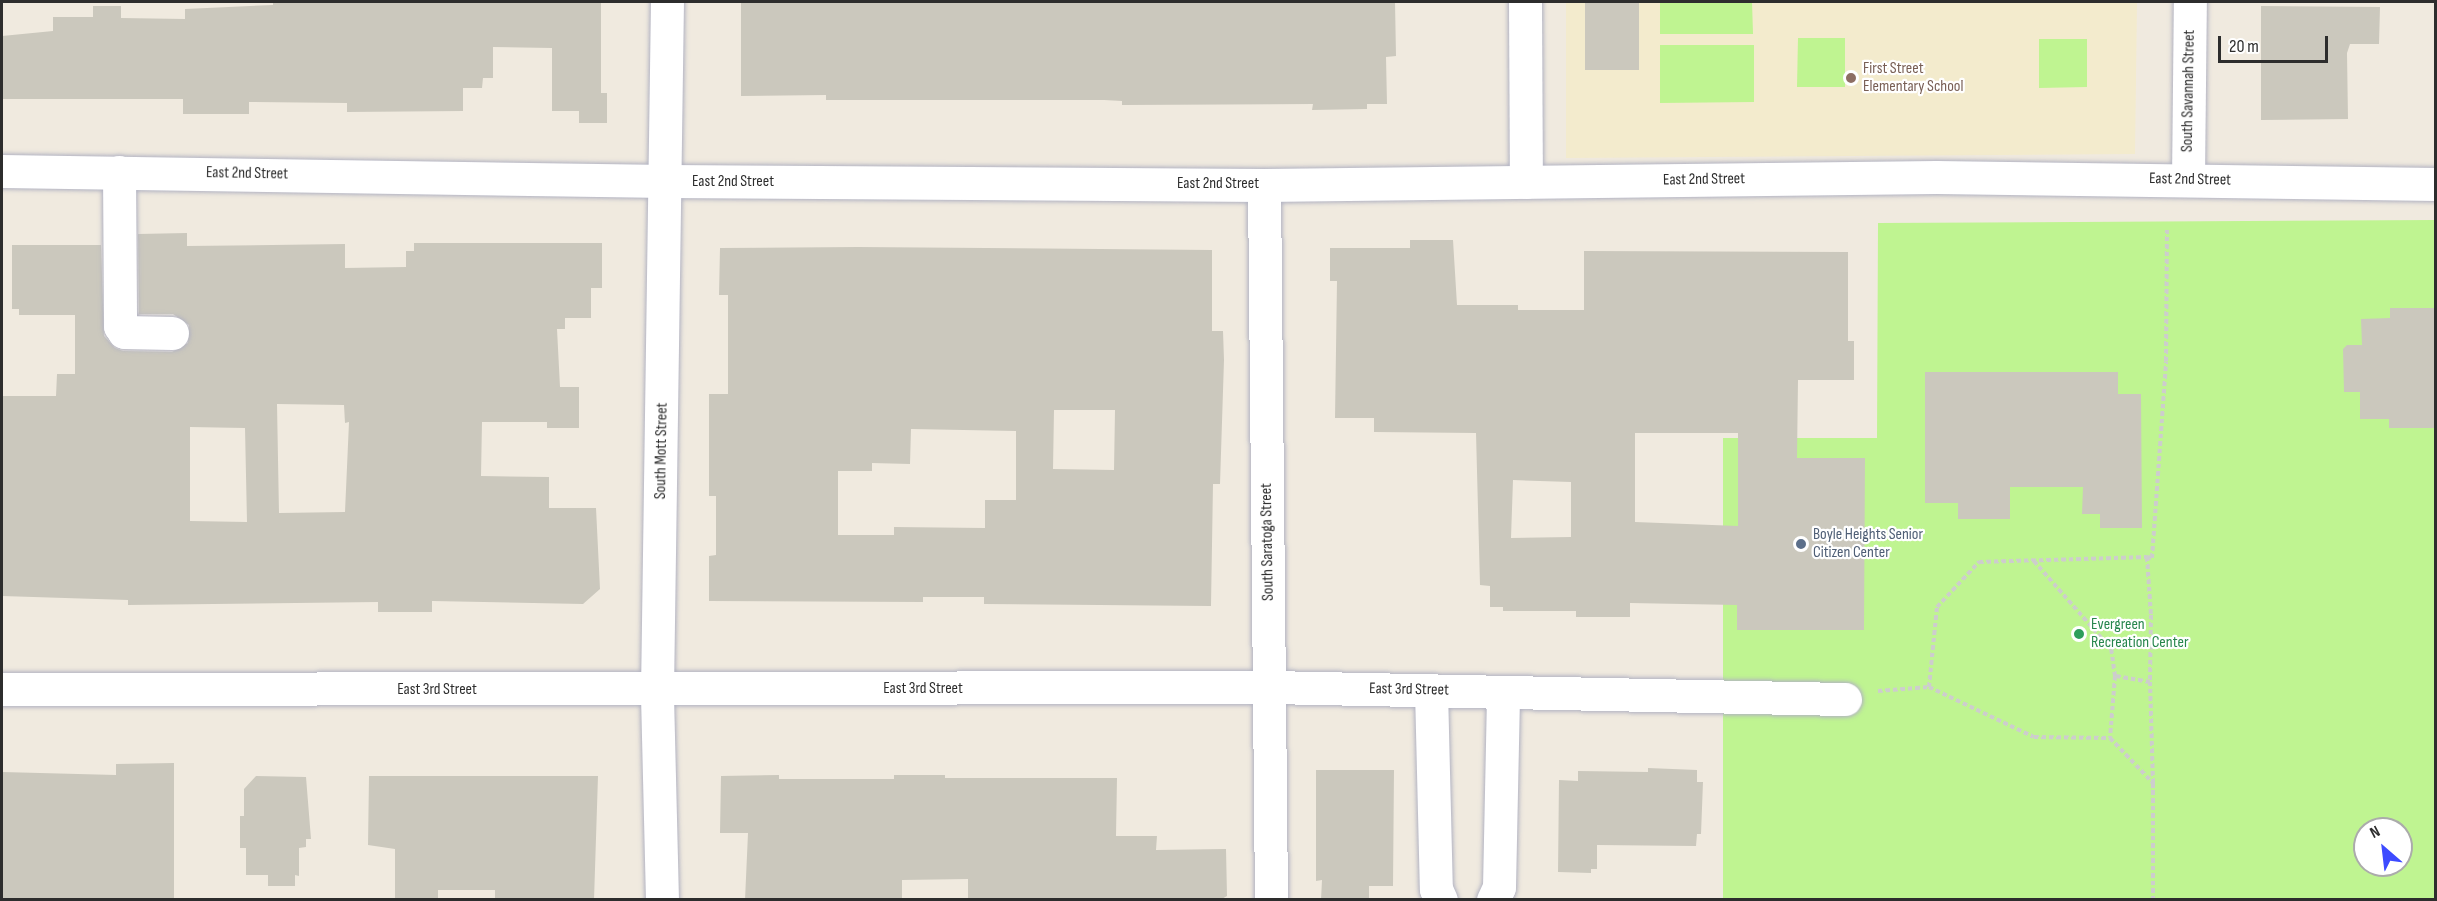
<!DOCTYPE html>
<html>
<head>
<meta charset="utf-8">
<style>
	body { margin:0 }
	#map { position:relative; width:2437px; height:901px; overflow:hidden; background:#f0eadf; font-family:"Sofia Sans Condensed",sans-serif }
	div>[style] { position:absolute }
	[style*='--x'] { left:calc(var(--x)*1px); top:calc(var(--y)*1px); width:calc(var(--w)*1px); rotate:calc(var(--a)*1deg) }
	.education>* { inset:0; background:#f3ebcd }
	.pitch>* { inset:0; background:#bff491 }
	.building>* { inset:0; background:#cbc8bd }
	.path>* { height:4px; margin-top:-2px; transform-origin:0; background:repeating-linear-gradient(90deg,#cdcdcd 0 4.5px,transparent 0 7.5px) }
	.roads { filter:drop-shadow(0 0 2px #b2b3c2) drop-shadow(0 0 2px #b2b3c2) }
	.minor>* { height:33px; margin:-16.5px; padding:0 16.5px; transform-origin:16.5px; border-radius:16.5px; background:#fff }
	.dots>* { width:16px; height:16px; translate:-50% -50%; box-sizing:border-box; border:3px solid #fff; border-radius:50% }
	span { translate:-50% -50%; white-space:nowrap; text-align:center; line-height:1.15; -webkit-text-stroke:4.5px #fff; paint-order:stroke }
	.education-label { font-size:16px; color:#785e54 }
	.left { translate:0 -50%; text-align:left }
	.street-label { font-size:16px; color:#2d2d2d }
	.service-label { font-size:16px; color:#4e5e75 }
	.leisure-label { font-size:16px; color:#27864d }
	.frame { position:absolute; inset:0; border:3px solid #2d2d2d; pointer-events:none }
	.north { position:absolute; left:2353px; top:817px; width:60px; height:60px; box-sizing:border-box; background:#fff; border:2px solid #ababab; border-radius:50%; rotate:332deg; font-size:16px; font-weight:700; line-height:24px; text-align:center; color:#2d2d2d }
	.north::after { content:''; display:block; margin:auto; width:21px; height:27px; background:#3d4bff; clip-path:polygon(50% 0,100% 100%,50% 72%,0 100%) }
	.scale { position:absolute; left:2218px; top:36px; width:110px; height:27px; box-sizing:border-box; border:3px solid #2d2d2d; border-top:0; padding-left:8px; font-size:18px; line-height:21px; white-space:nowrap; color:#2d2d2d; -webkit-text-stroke:4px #fff; paint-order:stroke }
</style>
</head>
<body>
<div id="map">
	<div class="education">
		<i style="clip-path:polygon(1566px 2px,2137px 2px,2135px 154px,1566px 158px)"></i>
	</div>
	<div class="pitch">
		<i style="clip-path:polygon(1660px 2px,1752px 2px,1753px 34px,1660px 34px)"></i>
		<i style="clip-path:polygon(1798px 38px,1845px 38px,1845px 87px,1797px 87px)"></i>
		<i style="clip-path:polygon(2039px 39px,2087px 39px,2087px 87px,2039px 88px)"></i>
		<i style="clip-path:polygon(1660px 45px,1754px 45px,1754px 102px,1660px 103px)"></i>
		<i style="clip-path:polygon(evenodd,2435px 220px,2435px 899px,1723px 900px,1723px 438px,1877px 438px,1878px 223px,2435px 220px,2365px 829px,2401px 829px,2401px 865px,2365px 865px,2365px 829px)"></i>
	</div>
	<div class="building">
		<i style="clip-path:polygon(273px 2px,601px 2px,601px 93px,607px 93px,607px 123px,579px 123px,579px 111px,552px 111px,552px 48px,493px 47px,493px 78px,483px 78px,482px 88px,463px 88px,463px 111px,347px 112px,347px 103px,249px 102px,249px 114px,183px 114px,183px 99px,2px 99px,2px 36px,53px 31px,53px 17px,93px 17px,93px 6px,121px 6px,121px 18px,185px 19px,185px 9px,273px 5px)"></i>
		<i style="clip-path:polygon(741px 2px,1395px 2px,1396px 56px,1386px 57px,1387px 104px,1367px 104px,1367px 109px,1312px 110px,1313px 104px,1122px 105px,1122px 101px,1104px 100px,826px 100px,826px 95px,741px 96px)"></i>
		<i style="clip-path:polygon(1585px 2px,1639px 2px,1639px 70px,1585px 70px)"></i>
		<i style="clip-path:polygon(2261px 6px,2380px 7px,2379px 44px,2350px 44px,2347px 53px,2348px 119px,2261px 120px)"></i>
		<i style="clip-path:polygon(evenodd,187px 233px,187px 246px,345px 244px,345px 268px,406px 267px,406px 251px,414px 251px,414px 243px,602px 243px,602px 288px,591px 288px,591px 318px,565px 318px,565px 329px,557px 329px,560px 387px,579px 387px,579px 428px,547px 428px,547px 422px,482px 422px,481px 476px,549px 477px,549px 508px,596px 508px,600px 589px,583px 604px,432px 601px,432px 612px,378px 612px,378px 602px,128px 605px,128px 600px,2px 596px,2px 396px,56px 396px,57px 374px,75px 374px,75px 315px,19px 315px,19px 309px,12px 309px,12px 245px,101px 245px,104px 336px,115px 348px,123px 351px,172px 352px,188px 343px,189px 325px,173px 314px,139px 314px,138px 234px,187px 233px,277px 404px,344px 405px,345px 423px,349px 422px,345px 512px,279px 513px,277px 404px,187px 233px,190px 427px,245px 428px,247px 522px,190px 521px,190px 427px)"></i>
		<i style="clip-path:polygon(evenodd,1410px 240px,1453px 240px,1457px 305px,1518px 305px,1518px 310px,1584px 310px,1584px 251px,1848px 252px,1848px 341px,1854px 341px,1854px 380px,1798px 380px,1797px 458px,1865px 458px,1864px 630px,1737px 630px,1737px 605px,1630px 603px,1630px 617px,1576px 617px,1576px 611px,1503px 611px,1503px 607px,1490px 607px,1490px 586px,1480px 585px,1476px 433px,1374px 432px,1374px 418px,1335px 418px,1337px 281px,1330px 281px,1330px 248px,1410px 248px,1410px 240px,1635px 433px,1738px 433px,1738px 526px,1635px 522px,1635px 433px,1410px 240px,1513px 480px,1571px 482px,1571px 537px,1511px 538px,1513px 480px)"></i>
		<i style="clip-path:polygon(evenodd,858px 247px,1212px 250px,1212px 331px,1223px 331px,1224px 360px,1220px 484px,1213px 484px,1211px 606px,984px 604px,984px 597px,923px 597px,923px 602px,709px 601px,709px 556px,716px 555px,716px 496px,709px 496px,709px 394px,728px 394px,728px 295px,719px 295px,720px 248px,858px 247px,1054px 410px,1115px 410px,1114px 470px,1053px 469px,1054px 410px,858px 247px,911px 429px,1016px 431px,1016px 500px,985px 500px,985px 528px,894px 527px,894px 535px,838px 535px,838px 471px,872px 471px,872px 463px,910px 464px,911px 429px)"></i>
		<i style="clip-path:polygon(2390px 308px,2436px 308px,2436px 428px,2389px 428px,2389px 419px,2360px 419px,2360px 392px,2344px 392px,2343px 349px,2347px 345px,2362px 345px,2361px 319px,2390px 318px)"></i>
		<i style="clip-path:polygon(1925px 372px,2118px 372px,2118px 394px,2141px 394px,2142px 528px,2100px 528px,2100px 514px,2082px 514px,2083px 487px,2010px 487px,2010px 519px,1958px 519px,1958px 503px,1925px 503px)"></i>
		<i style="clip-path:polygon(174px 763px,174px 900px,2px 900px,2px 772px,116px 775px,116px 764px)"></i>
		<i style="clip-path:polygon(1648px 768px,1697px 770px,1697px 782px,1703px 782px,1701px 834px,1697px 834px,1696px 846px,1597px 845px,1597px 869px,1591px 869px,1591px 873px,1558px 872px,1559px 780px,1578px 781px,1578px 771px,1648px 772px)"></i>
		<i style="clip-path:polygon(1316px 770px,1394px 770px,1393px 886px,1369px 886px,1369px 900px,1321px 900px,1322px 880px,1316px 881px)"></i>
		<i style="clip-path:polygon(779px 775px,779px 779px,894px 779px,894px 775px,945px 775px,945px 778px,1117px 778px,1116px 836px,1157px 836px,1156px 850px,1226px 849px,1227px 896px,1220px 900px,968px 900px,968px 879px,902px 880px,902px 900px,745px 900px,748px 833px,720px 833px,721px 776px)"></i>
		<i style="clip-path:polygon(256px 776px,306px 777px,311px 839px,306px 839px,306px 847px,299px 848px,299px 876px,295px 875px,295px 886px,268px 886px,268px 875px,246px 875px,246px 848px,240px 848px,240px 816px,244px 816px,244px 789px)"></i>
		<i style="clip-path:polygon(369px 776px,598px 776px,594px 900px,495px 900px,495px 890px,438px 890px,438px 900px,395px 900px,395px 849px,368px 845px)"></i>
	</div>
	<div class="path">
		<i style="--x:2147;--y:557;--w:5;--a:11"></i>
		<i style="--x:2152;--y:558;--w:197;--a:-85.9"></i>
		<i style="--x:2166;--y:361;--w:131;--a:-89.6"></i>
		<i style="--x:2115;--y:676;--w:62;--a:94.6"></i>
		<i style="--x:2110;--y:738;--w:62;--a:46.3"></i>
		<i style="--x:2153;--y:783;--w:101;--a:-91.7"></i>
		<i style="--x:1929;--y:687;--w:116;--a:25.5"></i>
		<i style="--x:2034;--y:737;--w:76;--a:0.8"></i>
		<i style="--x:1878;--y:691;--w:51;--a:-4.5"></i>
		<i style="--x:1929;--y:687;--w:80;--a:-84.3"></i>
		<i style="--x:1937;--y:607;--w:62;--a:-47"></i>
		<i style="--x:1979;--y:562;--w:168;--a:-1.7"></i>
		<i style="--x:2147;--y:557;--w:58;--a:86.1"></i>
		<i style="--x:2151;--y:615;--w:67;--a:90.9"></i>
		<i style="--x:2150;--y:682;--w:36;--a:-170"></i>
		<i style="--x:2115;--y:676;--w:27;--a:-98"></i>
		<i style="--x:2111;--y:649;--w:117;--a:-131.2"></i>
		<i style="--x:2153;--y:900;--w:117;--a:-90"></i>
	</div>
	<div class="roads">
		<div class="minor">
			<i style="--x:1525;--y:2;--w:180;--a:89.7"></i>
			<i style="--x:2;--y:171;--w:665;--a:0.86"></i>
			<i style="--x:667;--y:181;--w:597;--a:0.38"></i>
			<i style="--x:1264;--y:185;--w:672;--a:-0.68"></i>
			<i style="--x:1936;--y:177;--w:500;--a:0.8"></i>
			<i style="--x:119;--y:172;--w:154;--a:89.6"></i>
			<i style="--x:120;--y:326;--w:7;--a:56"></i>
			<i style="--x:124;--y:332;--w:48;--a:1.2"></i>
			<i style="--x:2188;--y:180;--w:178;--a:-89.4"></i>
			<i style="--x:1264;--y:185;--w:715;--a:89.44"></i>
			<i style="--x:2;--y:689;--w:1268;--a:-0.09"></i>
			<i style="--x:1270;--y:687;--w:575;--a:1.2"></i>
			<i style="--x:1431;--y:690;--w:199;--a:88.6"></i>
			<i style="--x:1436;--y:889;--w:12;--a:66"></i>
			<i style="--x:662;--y:900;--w:209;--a:-91.4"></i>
			<i style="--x:657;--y:691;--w:689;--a:-89.17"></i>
			<i style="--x:1493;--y:900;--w:14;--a:-65"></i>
			<i style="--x:1499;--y:887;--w:195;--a:-88.8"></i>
		</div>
	</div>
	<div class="dots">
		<i style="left:1851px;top:78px;background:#8d6e63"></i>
		<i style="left:1801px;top:544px;background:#5c6f8a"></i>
		<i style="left:2079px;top:634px;background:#2e9e5b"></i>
	</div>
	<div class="education-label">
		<span class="left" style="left:1863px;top:78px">First Street<br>Elementary School</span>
	</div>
	<div class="street-label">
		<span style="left:2189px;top:91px;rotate:-89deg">South Savannah Street</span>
		<span style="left:247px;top:174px;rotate:1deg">East 2nd Street</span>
		<span style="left:1704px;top:180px;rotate:-1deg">East 2nd Street</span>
		<span style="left:2190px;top:180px;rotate:1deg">East 2nd Street</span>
		<span style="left:733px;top:182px">East 2nd Street</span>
		<span style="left:1218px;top:184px">East 2nd Street</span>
		<span style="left:662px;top:451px;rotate:-89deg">South Mott Street</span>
		<span style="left:1268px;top:542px;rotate:-91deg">South Saratoga Street</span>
		<span style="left:923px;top:689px">East 3rd Street</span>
		<span style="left:437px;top:690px">East 3rd Street</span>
		<span style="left:1409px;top:690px;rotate:1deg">East 3rd Street</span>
	</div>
	<div class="service-label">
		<span class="left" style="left:1813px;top:544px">Boyle Heights Senior<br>Citizen Center</span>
	</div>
	<div class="leisure-label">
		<span class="left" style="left:2091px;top:634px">Evergreen<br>Recreation Center</span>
	</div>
	<div class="frame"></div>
	<div class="north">N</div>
	<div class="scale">20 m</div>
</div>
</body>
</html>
